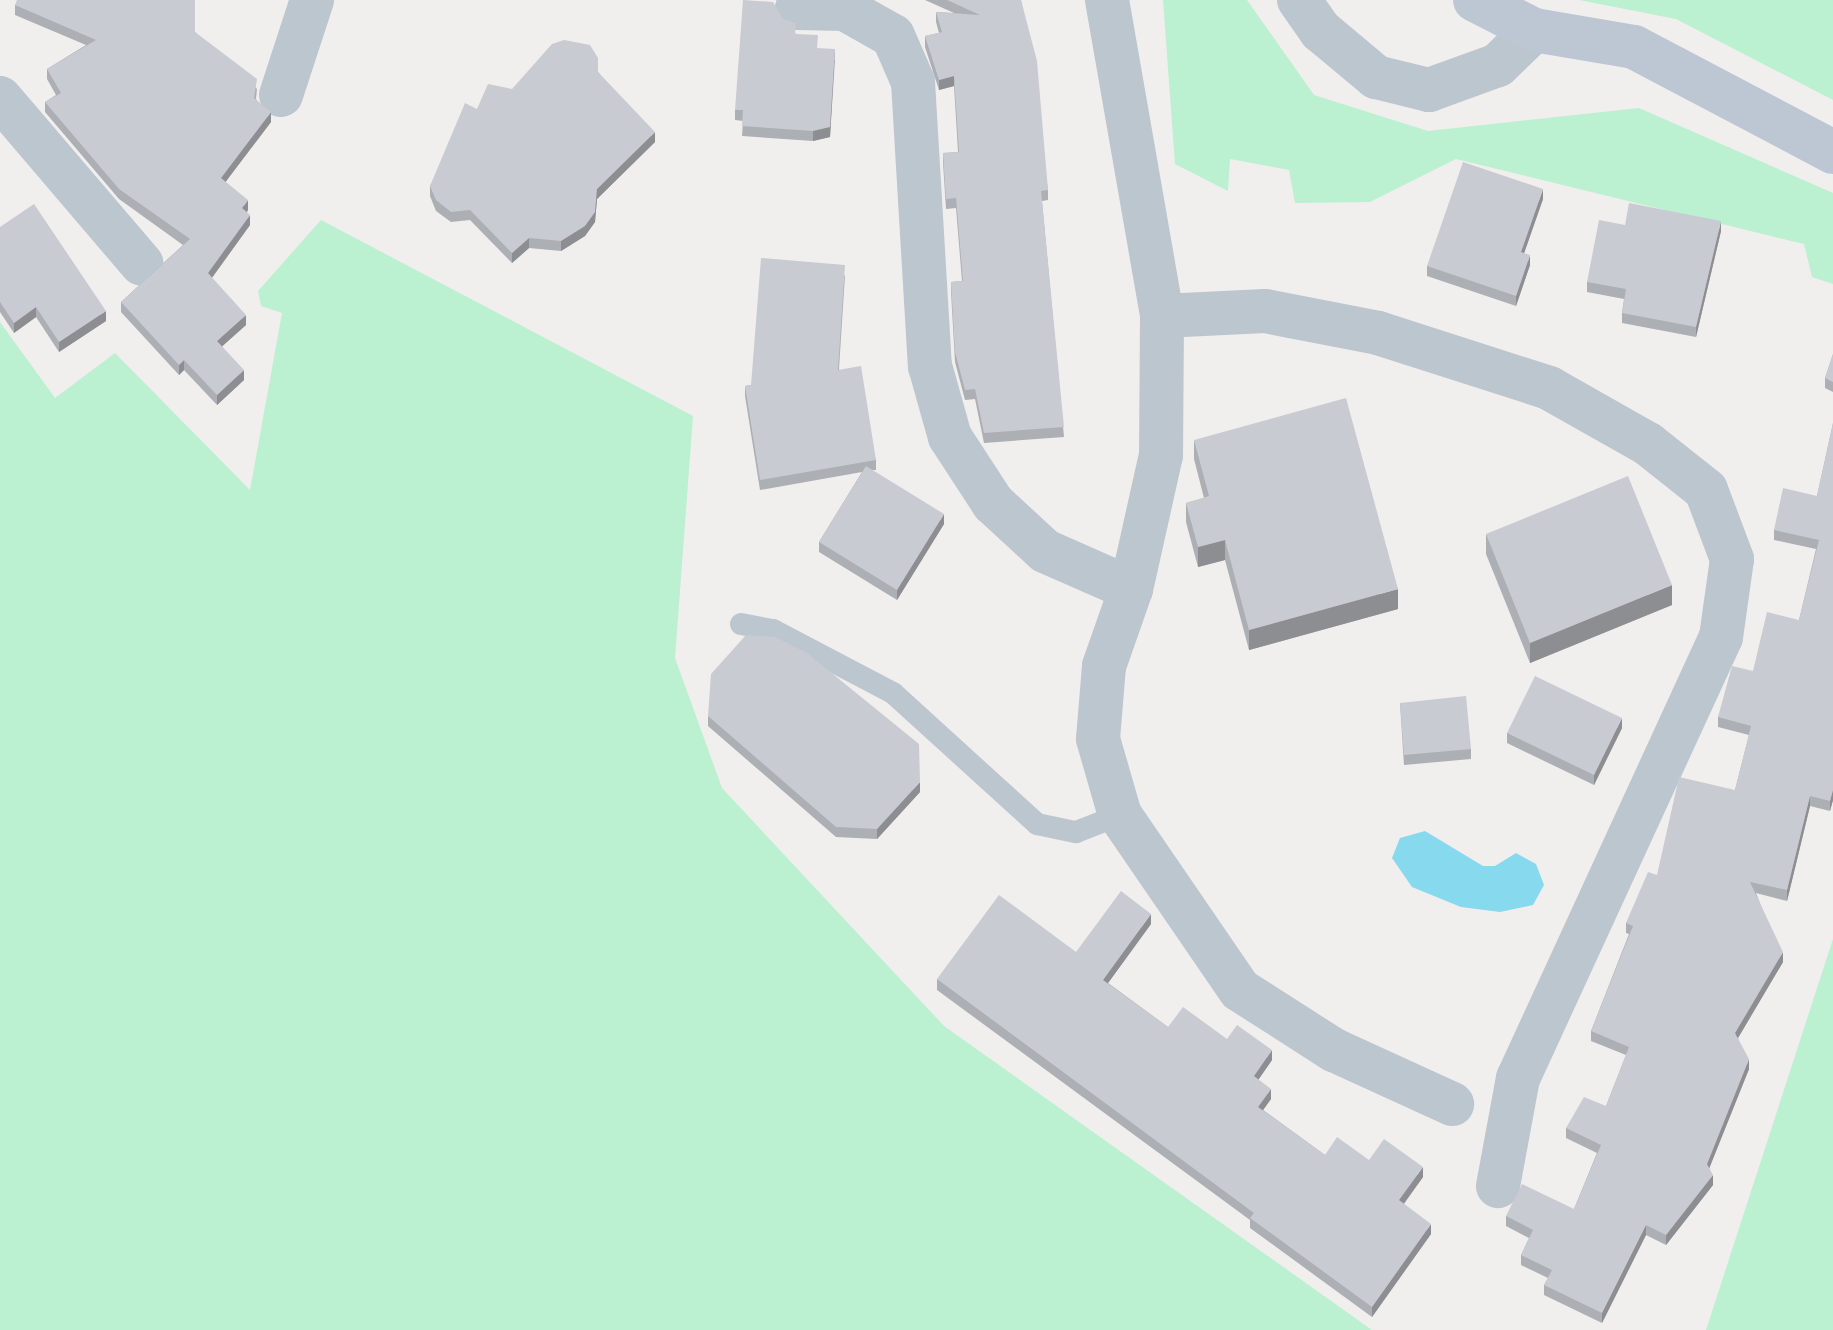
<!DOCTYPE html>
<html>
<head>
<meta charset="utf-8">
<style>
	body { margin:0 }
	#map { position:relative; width:1833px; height:1330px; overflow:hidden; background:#f1eeee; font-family:"IBM Plex Sans",sans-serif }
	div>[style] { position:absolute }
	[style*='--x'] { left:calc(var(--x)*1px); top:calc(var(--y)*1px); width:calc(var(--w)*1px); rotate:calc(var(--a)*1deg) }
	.green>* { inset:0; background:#bbf0d0 }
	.water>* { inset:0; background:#87d9ee }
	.lane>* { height:22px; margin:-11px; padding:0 11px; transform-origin:11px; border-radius:11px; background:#bcc6ce }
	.street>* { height:44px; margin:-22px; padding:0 22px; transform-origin:22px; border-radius:22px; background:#bcc6ce }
	.secondary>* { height:44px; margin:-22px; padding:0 22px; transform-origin:22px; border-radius:22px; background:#bcc7d3 }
	.wall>* { inset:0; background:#acafb4 }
	.shaded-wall>* { inset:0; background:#8c8e92 }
	.building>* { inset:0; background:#c8cbd1 }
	span { translate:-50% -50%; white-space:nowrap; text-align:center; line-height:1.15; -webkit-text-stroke:7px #fff; paint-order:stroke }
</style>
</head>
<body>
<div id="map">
	<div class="green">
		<i style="clip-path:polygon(1163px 0,1247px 0,1314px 95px,1428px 131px,1639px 108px,1833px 193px,1833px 284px,1812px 277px,1804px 244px,1456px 159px,1370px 202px,1295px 203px,1289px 170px,1230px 159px,1228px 191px,1175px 164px)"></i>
		<i style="clip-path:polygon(1579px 0,1833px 0,1833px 100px,1676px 19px)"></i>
		<i style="clip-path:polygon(321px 220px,693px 416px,675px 658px,722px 788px,944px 1026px,1372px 1330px,0 1330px,0 322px,55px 398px,115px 353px,250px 490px,282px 313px,261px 306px,258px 291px)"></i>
		<i style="clip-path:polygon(1833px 939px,1833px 1330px,1706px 1330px)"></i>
	</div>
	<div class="water">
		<i style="clip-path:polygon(1425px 831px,1483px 866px,1495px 866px,1516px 853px,1536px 864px,1544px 885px,1533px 905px,1500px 912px,1461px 907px,1412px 887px,1392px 858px,1400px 838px)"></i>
	</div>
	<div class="lane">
		<i style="--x:741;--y:624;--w:33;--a:11"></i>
		<i style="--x:773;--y:630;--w:136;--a:27.7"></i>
		<i style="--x:893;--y:693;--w:195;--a:42.3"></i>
		<i style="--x:1037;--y:824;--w:40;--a:12"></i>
		<i style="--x:1076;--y:832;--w:47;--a:-21.1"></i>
	</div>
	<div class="street">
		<i style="--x:1107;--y:0;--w:321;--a:80.1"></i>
		<i style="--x:1162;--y:316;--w:139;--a:90.4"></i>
		<i style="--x:1161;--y:455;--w:137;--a:102.6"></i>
		<i style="--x:1131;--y:589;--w:82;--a:109.3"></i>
		<i style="--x:1104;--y:666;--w:73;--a:94.7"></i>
		<i style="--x:1098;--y:739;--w:79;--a:73.9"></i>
		<i style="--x:1120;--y:815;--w:212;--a:55.6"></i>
		<i style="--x:1240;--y:990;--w:112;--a:32.6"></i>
		<i style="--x:1334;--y:1050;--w:130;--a:24.6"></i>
		<i style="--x:1299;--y:0;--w:38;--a:55"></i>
		<i style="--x:1321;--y:31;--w:72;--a:39.9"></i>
		<i style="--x:1376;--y:77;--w:55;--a:13.8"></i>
		<i style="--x:1429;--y:90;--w:73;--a:-19.9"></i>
		<i style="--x:1498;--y:65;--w:50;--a:-44.2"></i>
		<i style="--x:797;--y:8;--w:48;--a:1.2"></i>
		<i style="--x:845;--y:9;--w:55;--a:29.4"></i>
		<i style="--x:893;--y:36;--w:50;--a:66.5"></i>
		<i style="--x:913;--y:82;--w:285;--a:86.6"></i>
		<i style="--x:930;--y:366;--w:74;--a:74.3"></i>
		<i style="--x:950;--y:437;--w:79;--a:56.9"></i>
		<i style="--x:993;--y:503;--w:71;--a:42.7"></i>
		<i style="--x:1045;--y:551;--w:94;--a:23.8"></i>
		<i style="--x:281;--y:95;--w:100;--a:-71.9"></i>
		<i style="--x:0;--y:98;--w:218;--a:49.5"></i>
		<i style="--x:1162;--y:316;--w:103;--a:-2.8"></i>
		<i style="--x:1265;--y:311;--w:115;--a:11"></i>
		<i style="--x:1378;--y:333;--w:180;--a:17.8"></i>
		<i style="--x:1549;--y:388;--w:114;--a:29.5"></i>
		<i style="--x:1648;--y:444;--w:74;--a:38.4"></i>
		<i style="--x:1706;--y:490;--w:74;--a:69.4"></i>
		<i style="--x:1732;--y:559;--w:79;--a:98"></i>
		<i style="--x:1721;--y:637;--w:485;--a:114.7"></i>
		<i style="--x:1518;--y:1078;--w:110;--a:100.5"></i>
	</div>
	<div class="secondary">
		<i style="--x:1475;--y:0;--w:66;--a:27"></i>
		<i style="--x:1534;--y:30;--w:101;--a:9.6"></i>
		<i style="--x:1634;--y:47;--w:225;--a:27.8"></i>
	</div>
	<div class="wall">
		<i style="clip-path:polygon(925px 0,1021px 0,1048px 190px,1048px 200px,1042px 201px,1064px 437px,984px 443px,975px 399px,965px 400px,955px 362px,951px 292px,951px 282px,962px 281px,956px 208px,946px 209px,943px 163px,943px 153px,958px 152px,954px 86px,939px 90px,925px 47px,925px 36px,939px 33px,936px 22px,936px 12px,954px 13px)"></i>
		<i style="clip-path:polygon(15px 5px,195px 32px,257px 89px,256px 99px,271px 122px,225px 182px,248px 210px,247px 212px,250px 225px,212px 278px,246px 325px,222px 346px,244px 380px,217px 405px,184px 370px,179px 375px,121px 312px,121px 302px,183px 245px,119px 199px,45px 112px,45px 102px,56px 95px,47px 79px,47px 69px,86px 45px,15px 15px)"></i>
		<i style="clip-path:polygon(783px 19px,796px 34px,835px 60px,830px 137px,813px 141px,742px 136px,743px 121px,735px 120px,735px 110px)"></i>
		<i style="clip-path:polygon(598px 72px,655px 142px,597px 199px,595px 222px,585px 236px,561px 251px,529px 248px,512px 263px,470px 220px,451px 222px,436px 211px,430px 196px,430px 186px,477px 109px)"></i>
		<i style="clip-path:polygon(1543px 199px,1524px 253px,1530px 265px,1516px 306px,1427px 276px,1427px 266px)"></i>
		<i style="clip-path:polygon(1625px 225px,1721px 231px,1696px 337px,1622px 323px,1622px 313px,1624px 299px,1587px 292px,1587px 282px)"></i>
		<i style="clip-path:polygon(0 227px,106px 321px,59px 352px,36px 317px,14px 333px,0 312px)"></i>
		<i style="clip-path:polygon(845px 275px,839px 369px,876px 460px,876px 470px,872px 470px,944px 524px,897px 600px,819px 552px,819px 542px,862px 472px,760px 490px,745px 396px,745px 386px,751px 385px)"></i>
		<i style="clip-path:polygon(1833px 354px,1833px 392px,1825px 388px,1825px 378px)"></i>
		<i style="clip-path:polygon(1833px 423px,1833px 800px,1830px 811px,1810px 806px,1787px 901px,1756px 893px,1783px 962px,1738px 1038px,1749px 1069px,1709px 1168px,1713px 1185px,1666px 1245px,1646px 1235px,1602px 1323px,1544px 1295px,1544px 1285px,1548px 1278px,1521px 1265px,1521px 1255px,1529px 1238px,1506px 1226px,1506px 1216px,1574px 1209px,1597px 1153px,1566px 1138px,1566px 1128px,1606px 1106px,1626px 1055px,1591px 1041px,1591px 1031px,1629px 934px,1626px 933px,1626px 923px,1657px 875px,1735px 790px,1749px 735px,1718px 727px,1718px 717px,1753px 671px,1799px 620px,1816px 549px,1774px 540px,1774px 530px,1817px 496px)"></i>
		<i style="clip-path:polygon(1194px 440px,1398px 609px,1249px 650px,1225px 560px,1198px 567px,1186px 522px,1186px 503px,1204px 498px,1194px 459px)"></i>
		<i style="clip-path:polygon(1486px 534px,1672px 605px,1530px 663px,1486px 554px)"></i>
		<i style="clip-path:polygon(1400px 703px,1471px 749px,1471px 759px,1404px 765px)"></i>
		<i style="clip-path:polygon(708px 716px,920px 792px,877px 839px,836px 837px,708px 726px)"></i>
		<i style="clip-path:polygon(1622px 728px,1594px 785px,1507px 743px,1507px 733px)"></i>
		<i style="clip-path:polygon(1151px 924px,1108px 983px,1168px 1027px,1227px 1039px,1272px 1060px,1258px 1080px,1271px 1099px,1263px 1110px,1325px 1155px,1369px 1160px,1423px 1177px,1404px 1204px,1431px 1234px,1372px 1317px,1250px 1228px,1250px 1220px,937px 990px,937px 979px,1076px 952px)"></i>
	</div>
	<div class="shaded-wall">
		<i style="clip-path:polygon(835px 49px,830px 137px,813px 141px,813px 131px)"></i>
		<i style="clip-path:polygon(954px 76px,954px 86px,939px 90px,939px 80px)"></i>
		<i style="clip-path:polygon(271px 112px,271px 122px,221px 188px,221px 178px)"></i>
		<i style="clip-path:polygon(655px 132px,655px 142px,597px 199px,595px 222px,585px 236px,561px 251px,561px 241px,597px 189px)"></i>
		<i style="clip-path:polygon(1543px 189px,1543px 199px,1521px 262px,1521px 252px)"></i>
		<i style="clip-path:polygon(248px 200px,248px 210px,242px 218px,242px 208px)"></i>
		<i style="clip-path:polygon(250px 215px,250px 225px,208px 283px,208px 273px)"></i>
		<i style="clip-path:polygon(1721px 221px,1721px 231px,1696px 337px,1696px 327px)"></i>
		<i style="clip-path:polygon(529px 238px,529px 248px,512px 263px,512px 253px)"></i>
		<i style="clip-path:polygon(1530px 255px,1530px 265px,1516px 306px,1516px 296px)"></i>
		<i style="clip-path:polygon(36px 307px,36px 317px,14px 333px,14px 323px)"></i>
		<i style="clip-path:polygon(106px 311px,106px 321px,59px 352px,59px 342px)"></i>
		<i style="clip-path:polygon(246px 315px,246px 325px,217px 351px,217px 341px)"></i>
		<i style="clip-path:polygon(184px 360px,184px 370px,179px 375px,179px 365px)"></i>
		<i style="clip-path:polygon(244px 370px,244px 380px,217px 405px,217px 395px)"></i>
		<i style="clip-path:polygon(944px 514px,944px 524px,897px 600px,897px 590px)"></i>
		<i style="clip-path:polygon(1225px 540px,1225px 560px,1198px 567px,1198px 547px)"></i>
		<i style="clip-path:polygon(1672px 585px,1672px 605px,1530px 663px,1530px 643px)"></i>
		<i style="clip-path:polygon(1398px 589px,1398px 609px,1249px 650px,1249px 630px)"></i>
		<i style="clip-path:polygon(1622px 718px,1622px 728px,1594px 785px,1594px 775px)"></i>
		<i style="clip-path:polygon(920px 782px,920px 792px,877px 839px,877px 829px)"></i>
		<i style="clip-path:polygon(1833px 790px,1833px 800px,1830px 811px,1830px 801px)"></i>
		<i style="clip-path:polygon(1810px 796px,1810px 806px,1787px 901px,1787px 890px)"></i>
		<i style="clip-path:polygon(1151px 914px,1151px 924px,1103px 990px,1103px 980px)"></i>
		<i style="clip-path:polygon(1783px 952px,1783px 962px,1735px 1043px,1735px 1033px)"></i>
		<i style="clip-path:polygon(1272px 1050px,1272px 1060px,1254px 1086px,1254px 1076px)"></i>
		<i style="clip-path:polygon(1749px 1059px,1749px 1069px,1707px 1174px,1707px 1164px)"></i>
		<i style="clip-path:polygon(1271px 1089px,1271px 1099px,1258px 1117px,1258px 1107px)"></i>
		<i style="clip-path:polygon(1423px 1167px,1423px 1177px,1399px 1210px,1399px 1200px)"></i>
		<i style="clip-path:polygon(1713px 1175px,1713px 1185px,1666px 1245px,1666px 1235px)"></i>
		<i style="clip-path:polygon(1431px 1224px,1431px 1234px,1372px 1317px,1372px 1307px)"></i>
		<i style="clip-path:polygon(1646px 1225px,1646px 1235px,1602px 1323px,1602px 1313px)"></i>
	</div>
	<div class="building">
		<i style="clip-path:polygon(17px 0,195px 0,195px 32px,257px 79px,254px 98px,271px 112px,221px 178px,248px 200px,242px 208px,250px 215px,208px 273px,246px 315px,217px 341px,244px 370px,217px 395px,184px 360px,179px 365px,121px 302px,190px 239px,119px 189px,45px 102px,61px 93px,47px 69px,96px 40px,15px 5px)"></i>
		<i style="clip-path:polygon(743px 0,773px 2px,783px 19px,796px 23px,795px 34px,818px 35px,817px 48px,835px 49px,830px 127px,813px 131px,742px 126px,743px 110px,735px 110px)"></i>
		<i style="clip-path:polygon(947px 0,1021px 0,1037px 61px,1048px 190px,1041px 191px,1064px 427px,984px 433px,975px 389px,965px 390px,955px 352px,951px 282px,963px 281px,956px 198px,946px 199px,943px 153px,959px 152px,954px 76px,939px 80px,925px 36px,942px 32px,936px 12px,980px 15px)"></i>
		<i style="clip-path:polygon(564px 40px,590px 45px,598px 58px,598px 72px,655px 132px,597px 189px,595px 212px,585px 226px,561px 241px,529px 238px,512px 253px,470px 210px,451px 212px,436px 200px,430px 186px,465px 103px,477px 109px,488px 84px,512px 89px,552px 44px)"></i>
		<i style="clip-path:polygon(1463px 162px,1543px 189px,1521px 252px,1530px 255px,1516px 296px,1427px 266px)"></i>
		<i style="clip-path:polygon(1629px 203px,1721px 221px,1696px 327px,1622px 313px,1626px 289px,1587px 282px,1599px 220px,1625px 225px)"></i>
		<i style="clip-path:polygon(34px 204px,106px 311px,59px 342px,36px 307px,14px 323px,0 302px,0 227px)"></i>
		<i style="clip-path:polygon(761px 258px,845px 265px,838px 370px,861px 366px,876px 460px,760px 480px,745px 386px,751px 385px)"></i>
		<i style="clip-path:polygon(1833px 354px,1833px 382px,1825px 378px)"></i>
		<i style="clip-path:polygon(1346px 398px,1398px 589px,1249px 630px,1225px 540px,1198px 547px,1186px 503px,1209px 496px,1194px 440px)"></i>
		<i style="clip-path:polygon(1833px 423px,1833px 790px,1830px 801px,1810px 796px,1787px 890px,1750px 882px,1783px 952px,1735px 1033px,1749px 1059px,1707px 1164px,1713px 1175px,1666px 1235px,1646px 1225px,1602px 1313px,1544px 1285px,1552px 1270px,1521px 1255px,1533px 1230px,1506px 1216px,1522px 1184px,1574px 1209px,1601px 1145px,1566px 1128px,1584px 1097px,1606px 1106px,1629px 1047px,1591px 1031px,1633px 926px,1626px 923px,1648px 872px,1657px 875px,1679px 777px,1735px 790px,1751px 726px,1718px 717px,1732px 666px,1753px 671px,1767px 612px,1799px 620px,1819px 540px,1774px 530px,1783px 488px,1817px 496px)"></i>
		<i style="clip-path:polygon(866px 466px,944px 514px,897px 590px,819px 542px)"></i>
		<i style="clip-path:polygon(1628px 476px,1672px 585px,1530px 643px,1486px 534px)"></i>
		<i style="clip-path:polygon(746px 635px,775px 637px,807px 653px,919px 744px,920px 782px,877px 829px,836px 827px,708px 716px,711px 674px)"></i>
		<i style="clip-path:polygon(1535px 676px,1622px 718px,1594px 775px,1507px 733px)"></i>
		<i style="clip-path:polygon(1466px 696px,1471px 749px,1404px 755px,1400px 703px)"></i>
		<i style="clip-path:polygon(1121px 891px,1151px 914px,1103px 980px,1168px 1027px,1183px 1007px,1227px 1039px,1237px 1025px,1272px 1050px,1254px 1076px,1271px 1089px,1258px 1107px,1325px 1155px,1337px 1137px,1369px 1160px,1384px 1139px,1423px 1167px,1399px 1200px,1431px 1224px,1372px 1307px,1250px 1218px,1254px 1213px,937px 979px,999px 895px,1076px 952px)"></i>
	</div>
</div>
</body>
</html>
